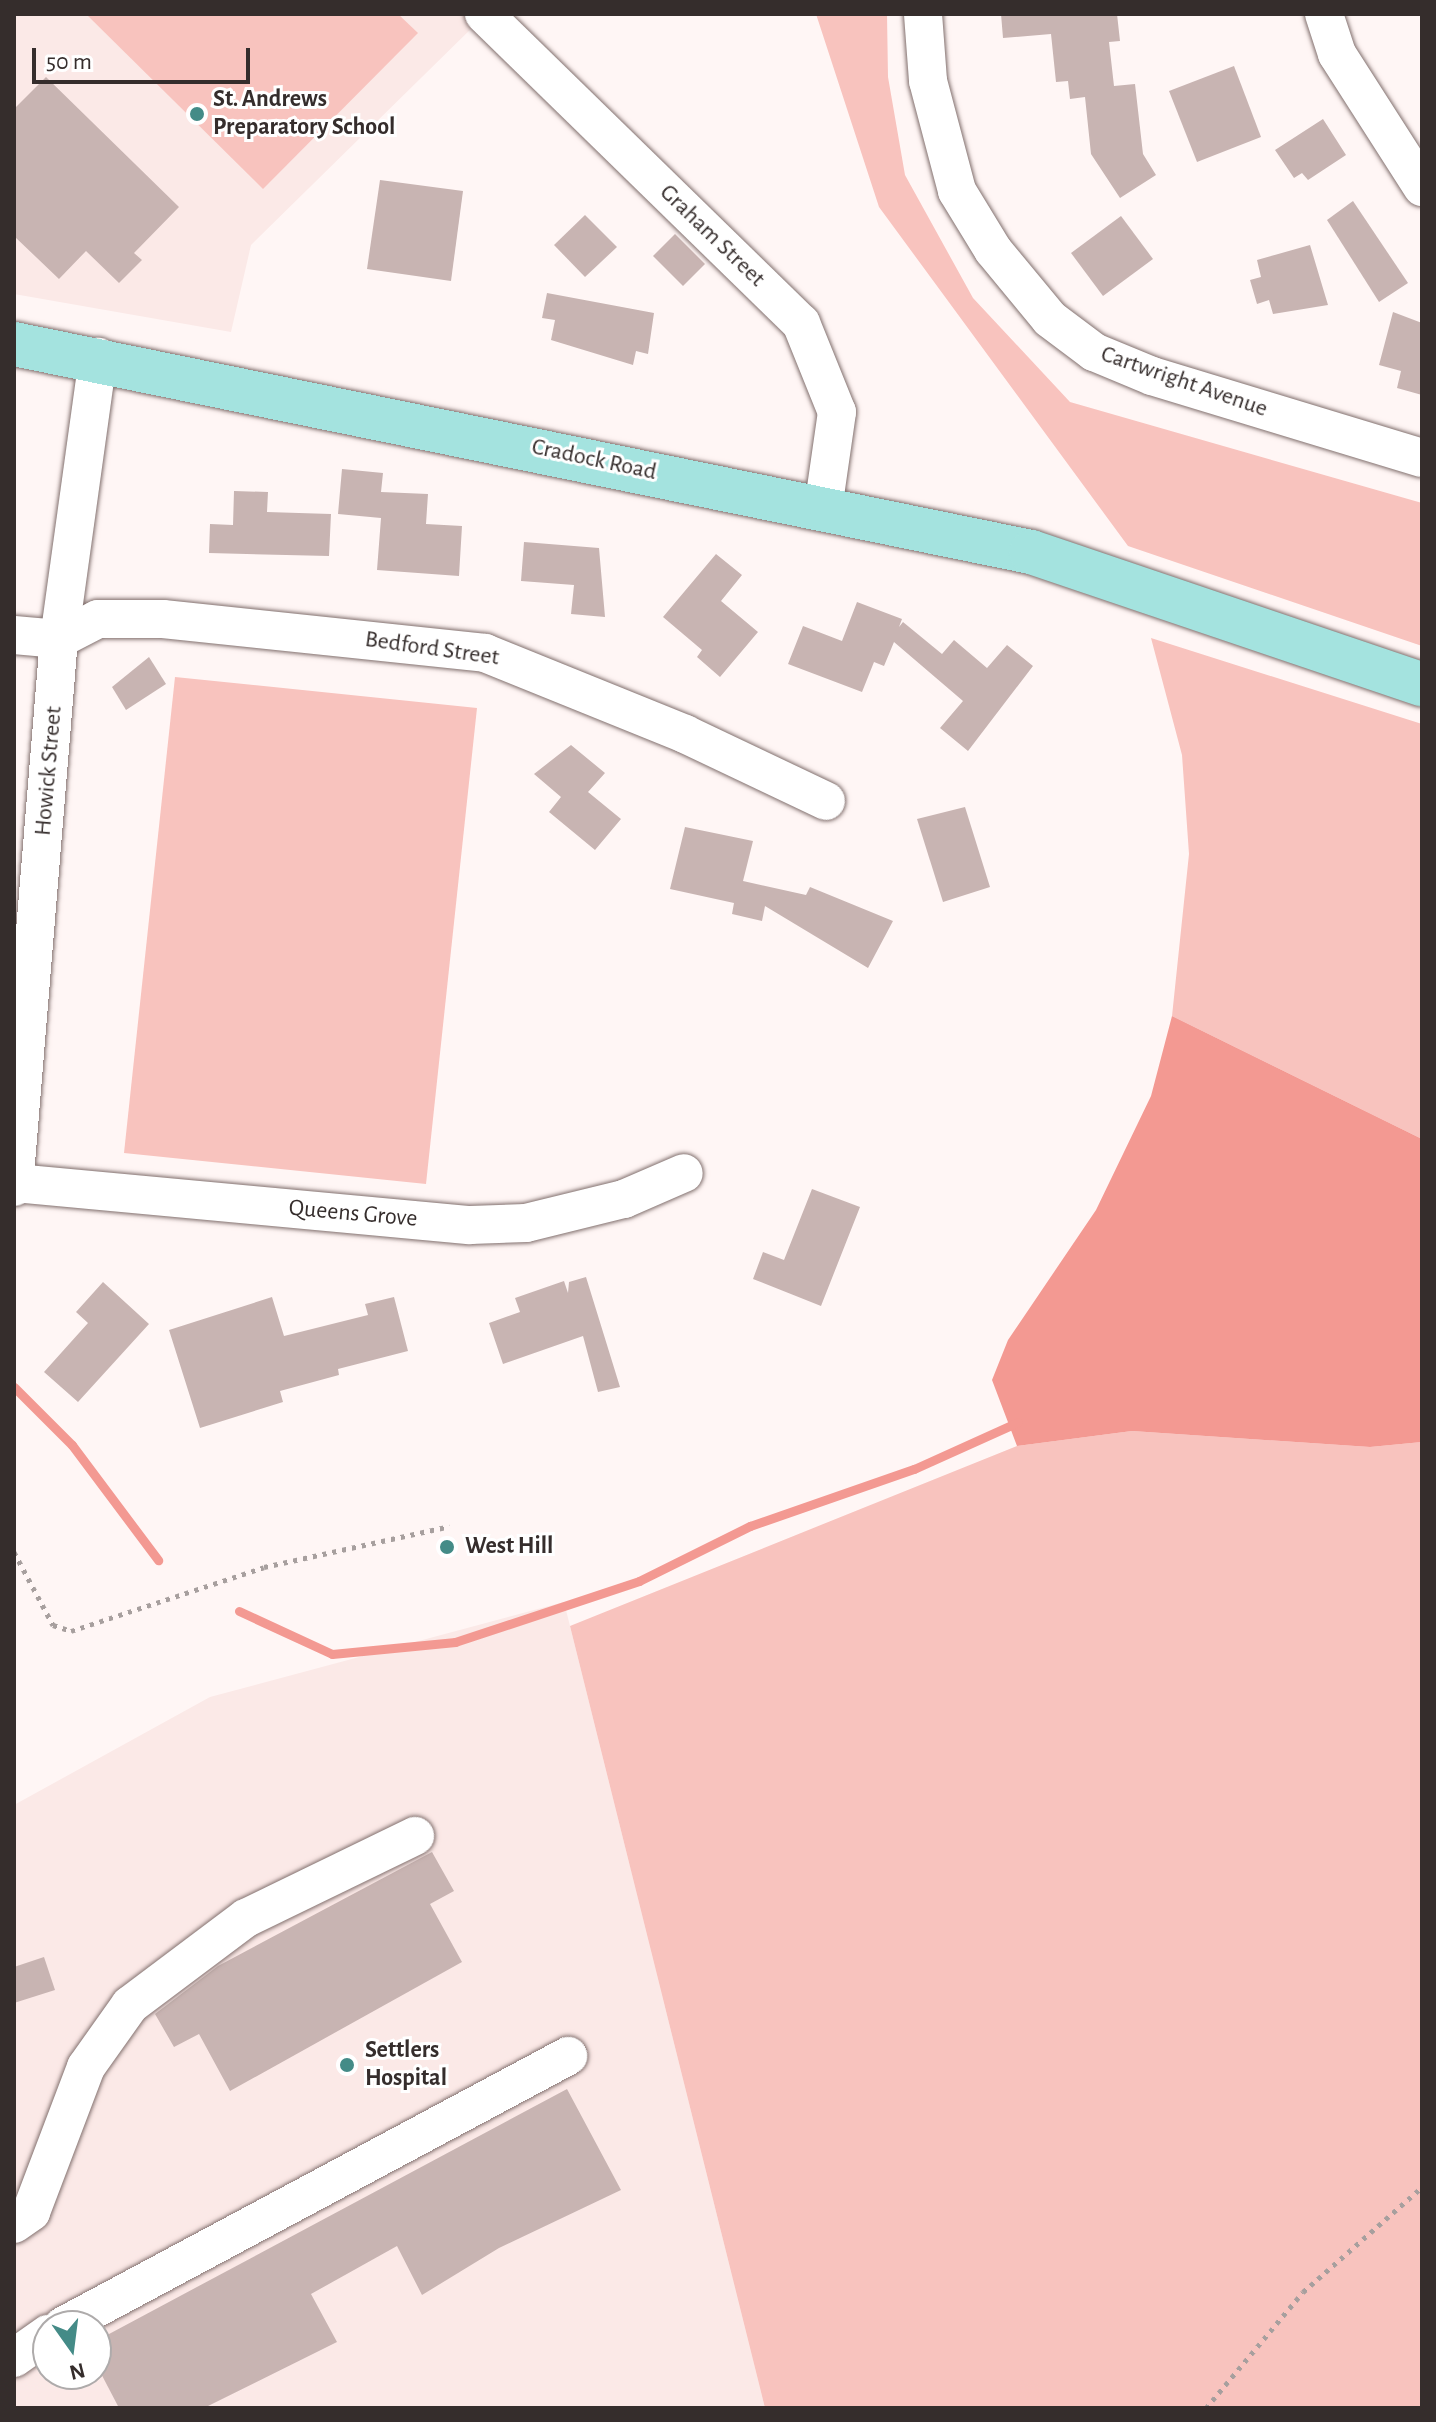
<!DOCTYPE html>
<html>
<head>
<meta charset="utf-8">
<style>
	body { margin:0 }
	#map { position:relative; width:1436px; height:2422px; overflow:hidden; background:#fff6f5; font-family:"Alegreya Sans",sans-serif }
	div>[style] { position:absolute }
	[style*='--x'] { left:calc(var(--x)*1px); top:calc(var(--y)*1px); width:calc(var(--w)*1px); rotate:calc(var(--a)*1deg) }
	.built>* { inset:0; background:#fbe9e7 }
	.green>* { inset:0; background:#f8c3be }
	.water>* { inset:0; background:#f39992 }
	.stream>* { height:9px; margin:-4.5px; padding:0 4.5px; transform-origin:4.5px; border-radius:4.5px; background:#f39992 }
	.building>* { inset:0; background:#c8b4b2 }
	.path>* { height:5px; margin-top:-2.5px; transform-origin:0; background:repeating-linear-gradient(90deg,#a79f9e 0 4px,transparent 0 10px) }
	.roads { filter:drop-shadow(0 0 2px #82706e) drop-shadow(0 0 2px #82706e) }
	.minor>* { height:38px; margin:-19px; padding:0 19px; transform-origin:19px; border-radius:19px; background:#fff }
	.major>* { height:44px; margin:-22px; padding:0 22px; transform-origin:22px; border-radius:22px; background:#a4e3df }
	.dots>* { width:22px; height:22px; translate:-50% -50%; box-sizing:border-box; border:4px solid #fff; border-radius:50% }
	span { translate:-50% -50%; white-space:nowrap; text-align:center; line-height:1.15; -webkit-text-stroke:6px #fff; paint-order:stroke }
	.poi-label { font-size:24px; color:#352d2c; font-weight:700 }
	.left { translate:0 -50%; text-align:left }
	.street-label { font-size:24px; color:#352d2c }
	.frame { position:absolute; inset:0; border:16px solid #352d2c; pointer-events:none }
	.north { position:absolute; left:32px; top:2310px; width:80px; height:80px; box-sizing:border-box; background:#fff; border:2px solid #aeabab; border-radius:50%; rotate:166deg; font-size:22px; font-weight:700; line-height:32px; text-align:center; color:#352d2c }
	.north::after { content:''; display:block; margin:auto; width:28px; height:36px; background:#448b87; clip-path:polygon(50% 0,100% 100%,50% 72%,0 100%) }
	.scale { position:absolute; left:32px; top:48px; width:218px; height:36px; box-sizing:border-box; border:4px solid #352d2c; border-top:0; padding-left:10px; font-size:24px; line-height:28px; white-space:nowrap; color:#352d2c; -webkit-text-stroke:6px #fff; paint-order:stroke }
</style>
</head>
<body>
<div id="map">
	<div class="built">
		<i style="clip-path:polygon(14px 14px,468px 14px,477px 23px,251px 245px,231px 332px,14px 294px)"></i>
		<i style="clip-path:polygon(evenodd,564px 1602px,765px 2408px,14px 2408px,14px 1805px,210px 1697px,564px 1602px,48px 2326px,96px 2326px,96px 2374px,48px 2374px,48px 2326px)"></i>
	</div>
	<div class="green">
		<i style="clip-path:polygon(86px 14px,398px 14px,418px 33px,263px 189px)"></i>
		<i style="clip-path:polygon(816px 14px,887px 14px,888px 77px,905px 175px,973px 298px,1070px 402px,1422px 503px,1422px 646px,1128px 546px,879px 207px)"></i>
		<i style="clip-path:polygon(1151px 638px,1422px 724px,1422px 1139px,1172px 1016px,1189px 854px,1182px 755px)"></i>
		<i style="clip-path:polygon(175px 677px,477px 708px,426px 1184px,124px 1153px)"></i>
		<i style="clip-path:polygon(1132px 1431px,1370px 1447px,1422px 1442px,1422px 2408px,765px 2408px,570px 1626px,1017px 1446px)"></i>
	</div>
	<div class="water">
		<i style="clip-path:polygon(1172px 1016px,1422px 1139px,1422px 1442px,1370px 1447px,1132px 1431px,1017px 1446px,992px 1380px,1008px 1340px,1096px 1210px,1151px 1096px)"></i>
	</div>
	<div class="stream">
		<i style="--x:14;--y:1387;--w:82;--a:45"></i>
		<i style="--x:72;--y:1445;--w:144;--a:53.2"></i>
		<i style="--x:239;--y:1611;--w:102;--a:24.8"></i>
		<i style="--x:332;--y:1654;--w:124;--a:-5.6"></i>
		<i style="--x:455;--y:1642;--w:194;--a:-18.3"></i>
		<i style="--x:639;--y:1581;--w:124;--a:-26.4"></i>
		<i style="--x:750;--y:1526;--w:174;--a:-19.2"></i>
		<i style="--x:914;--y:1469;--w:114;--a:-24.3"></i>
	</div>
	<div class="building">
		<i style="clip-path:polygon(1001px 14px,1117px 14px,1120px 41px,1109px 42px,1114px 86px,1135px 84px,1143px 154px,1156px 175px,1120px 198px,1091px 154px,1085px 97px,1070px 99px,1068px 81px,1056px 82px,1051px 34px,1003px 38px)"></i>
		<i style="clip-path:polygon(1234px 66px,1261px 137px,1197px 162px,1169px 91px)"></i>
		<i style="clip-path:polygon(46px 77px,179px 207px,134px 253px,142px 260px,119px 283px,86px 251px,59px 279px,14px 236px,14px 109px)"></i>
		<i style="clip-path:polygon(1323px 119px,1346px 155px,1308px 180px,1302px 173px,1294px 178px,1275px 150px)"></i>
		<i style="clip-path:polygon(380px 180px,463px 191px,451px 281px,367px 269px)"></i>
		<i style="clip-path:polygon(1353px 201px,1408px 283px,1379px 302px,1327px 220px)"></i>
		<i style="clip-path:polygon(585px 215px,617px 247px,585px 277px,554px 245px)"></i>
		<i style="clip-path:polygon(1121px 216px,1153px 259px,1103px 296px,1071px 253px)"></i>
		<i style="clip-path:polygon(675px 234px,705px 264px,683px 286px,653px 256px)"></i>
		<i style="clip-path:polygon(1310px 245px,1328px 305px,1273px 314px,1269px 300px,1257px 304px,1250px 280px,1261px 277px,1257px 260px)"></i>
		<i style="clip-path:polygon(547px 293px,654px 313px,648px 354px,636px 351px,633px 365px,551px 340px,555px 320px,542px 318px)"></i>
		<i style="clip-path:polygon(1393px 312px,1422px 323px,1422px 395px,1397px 388px,1401px 371px,1379px 365px)"></i>
		<i style="clip-path:polygon(342px 469px,383px 473px,381px 492px,428px 494px,426px 524px,462px 526px,459px 576px,377px 570px,381px 518px,338px 514px)"></i>
		<i style="clip-path:polygon(234px 491px,268px 492px,267px 512px,331px 514px,329px 556px,209px 553px,210px 524px,233px 525px)"></i>
		<i style="clip-path:polygon(524px 542px,599px 548px,605px 617px,571px 614px,574px 585px,521px 581px)"></i>
		<i style="clip-path:polygon(716px 554px,742px 575px,721px 601px,758px 632px,720px 677px,697px 657px,702px 650px,663px 617px)"></i>
		<i style="clip-path:polygon(857px 602px,902px 619px,899px 627px,903px 622px,942px 654px,954px 640px,987px 668px,1007px 645px,1033px 666px,968px 751px,940px 728px,963px 701px,894px 642px,884px 666px,874px 662px,862px 692px,788px 664px,803px 626px,842px 641px)"></i>
		<i style="clip-path:polygon(149px 657px,166px 684px,126px 710px,112px 687px)"></i>
		<i style="clip-path:polygon(571px 745px,605px 773px,588px 792px,621px 819px,595px 850px,549px 812px,561px 797px,534px 774px)"></i>
		<i style="clip-path:polygon(965px 807px,990px 887px,943px 902px,917px 819px)"></i>
		<i style="clip-path:polygon(685px 827px,753px 841px,743px 881px,806px 895px,810px 887px,893px 921px,868px 968px,765px 906px,762px 921px,732px 914px,734px 903px,670px 889px)"></i>
		<i style="clip-path:polygon(812px 1189px,860px 1207px,821px 1306px,753px 1279px,763px 1252px,784px 1260px)"></i>
		<i style="clip-path:polygon(586px 1277px,620px 1387px,598px 1392px,583px 1336px,503px 1364px,489px 1323px,520px 1312px,515px 1298px,564px 1281px,568px 1293px,569px 1282px)"></i>
		<i style="clip-path:polygon(103px 1282px,149px 1324px,78px 1402px,44px 1372px,88px 1323px,76px 1312px)"></i>
		<i style="clip-path:polygon(272px 1297px,284px 1336px,368px 1315px,365px 1304px,394px 1297px,408px 1351px,338px 1369px,339px 1375px,280px 1391px,283px 1402px,200px 1428px,169px 1330px)"></i>
		<i style="clip-path:polygon(432px 1852px,454px 1891px,430px 1904px,462px 1962px,230px 2091px,199px 2034px,174px 2047px,155px 2014px,218px 1966px)"></i>
		<i style="clip-path:polygon(44px 1957px,55px 1990px,14px 2003px,14px 1967px)"></i>
		<i style="clip-path:polygon(567px 2089px,621px 2190px,499px 2248px,422px 2295px,397px 2246px,311px 2294px,337px 2342px,204px 2408px,119px 2408px,96px 2364px,96px 2341px)"></i>
	</div>
	<div class="path">
		<i style="--x:14;--y:1552;--w:83;--a:61.9"></i>
		<i style="--x:53;--y:1625;--w:19;--a:18"></i>
		<i style="--x:71;--y:1631;--w:203;--a:-18.3"></i>
		<i style="--x:264;--y:1567;--w:190;--a:-12.4"></i>
		<i style="--x:1206;--y:2408;--w:151;--a:-50.1"></i>
		<i style="--x:1303;--y:2292;--w:159;--a:-41.4"></i>
	</div>
	<div class="roads">
		<div class="minor">
			<i style="--x:484;--y:14;--w:443;--a:44.3"></i>
			<i style="--x:801;--y:323;--w:96;--a:68"></i>
			<i style="--x:837;--y:412;--w:98;--a:98.2"></i>
			<i style="--x:923;--y:14;--w:67;--a:85.7"></i>
			<i style="--x:928;--y:81;--w:114;--a:75.2"></i>
			<i style="--x:957;--y:191;--w:69;--a:58.6"></i>
			<i style="--x:993;--y:250;--w:89;--a:50.4"></i>
			<i style="--x:1050;--y:319;--w:55;--a:36.9"></i>
			<i style="--x:1094;--y:352;--w:63;--a:22.5"></i>
			<i style="--x:1152;--y:376;--w:282;--a:16.9"></i>
			<i style="--x:1324;--y:14;--w:42;--a:72"></i>
			<i style="--x:1337;--y:54;--w:158;--a:57.4"></i>
			<i style="--x:14;--y:635;--w:45;--a:5.1"></i>
			<i style="--x:59;--y:639;--w:44;--a:-27.1"></i>
			<i style="--x:98;--y:619;--w:65;--a:0"></i>
			<i style="--x:163;--y:619;--w:324;--a:6"></i>
			<i style="--x:485;--y:653;--w:216;--a:22"></i>
			<i style="--x:685;--y:734;--w:156;--a:25.4"></i>
			<i style="--x:15;--y:1183;--w:457;--a:5.3"></i>
			<i style="--x:470;--y:1225;--w:56;--a:-2"></i>
			<i style="--x:526;--y:1223;--w:101;--a:-13.8"></i>
			<i style="--x:624;--y:1199;--w:65;--a:-23.4"></i>
			<i style="--x:14;--y:1187;--w:550;--a:-85.31"></i>
			<i style="--x:59;--y:639;--w:285;--a:-82.1"></i>
			<i style="--x:14;--y:2224;--w:21;--a:-35"></i>
			<i style="--x:31;--y:2212;--w:155;--a:-69.2"></i>
			<i style="--x:86;--y:2067;--w:76;--a:-54.6"></i>
			<i style="--x:130;--y:2005;--w:145;--a:-36.9"></i>
			<i style="--x:246;--y:1918;--w:188;--a:-25.9"></i>
			<i style="--x:63;--y:2326;--w:573;--a:-28.13"></i>
			<i style="--x:14;--y:2358;--w:42;--a:-35.2"></i>
		</div>
		<div class="major">
			<i style="--x:14;--y:344;--w:1038;--a:11.56"></i>
			<i style="--x:1031;--y:552;--w:413;--a:18.7"></i>
		</div>
	</div>
	<div class="dots">
		<i style="left:197px;top:114px;background:#448b87"></i>
		<i style="left:447px;top:1547px;background:#448b87"></i>
		<i style="left:347px;top:2065px;background:#448b87"></i>
	</div>
	<div class="poi-label">
		<span class="left" style="left:213px;top:114px">St. Andrews<br>Preparatory School</span>
		<span class="left" style="left:465px;top:1547px">West Hill</span>
		<span class="left" style="left:365px;top:2065px">Settlers<br>Hospital</span>
	</div>
	<div class="street-label">
		<span style="left:712px;top:236px;rotate:44deg">Graham Street</span>
		<span style="left:1184px;top:382px;rotate:19deg">Cartwright Avenue</span>
		<span style="left:594px;top:460px;rotate:12deg">Cradock Road</span>
		<span style="left:432px;top:649px;rotate:8deg">Bedford Street</span>
		<span style="left:49px;top:771px;rotate:-85deg">Howick Street</span>
		<span style="left:353px;top:1214px;rotate:5deg">Queens Grove</span>
	</div>
	<div class="frame"></div>
	<div class="north">N</div>
	<div class="scale">50 m</div>
</div>
</body>
</html>
